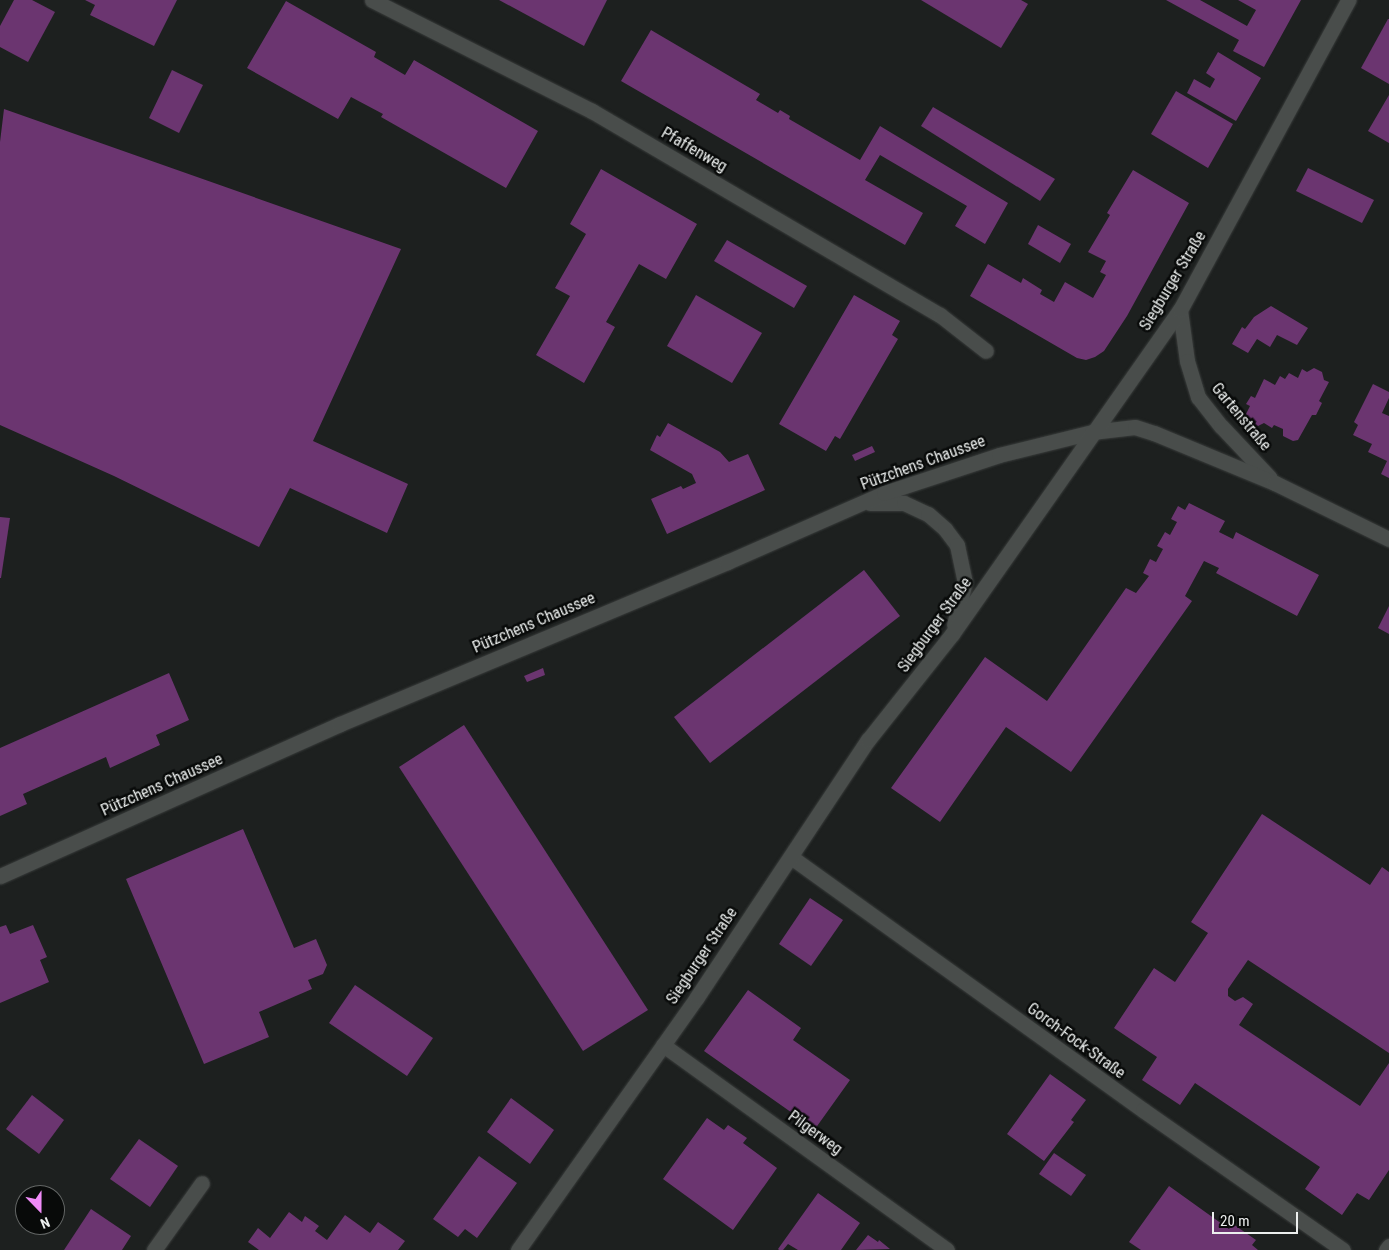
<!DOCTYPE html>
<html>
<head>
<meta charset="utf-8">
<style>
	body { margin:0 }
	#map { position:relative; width:1389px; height:1250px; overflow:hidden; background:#1d201f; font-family:"Roboto Condensed",sans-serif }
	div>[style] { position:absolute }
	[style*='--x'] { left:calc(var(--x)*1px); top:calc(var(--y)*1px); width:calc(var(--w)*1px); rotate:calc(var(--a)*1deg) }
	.building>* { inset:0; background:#6b3570 }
	.roads { filter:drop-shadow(0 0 1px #393c3b) drop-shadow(0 0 1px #393c3b) }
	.street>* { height:15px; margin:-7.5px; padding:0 7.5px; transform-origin:7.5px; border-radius:7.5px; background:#494d4b }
	.secondary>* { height:15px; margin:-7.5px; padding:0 7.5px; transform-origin:7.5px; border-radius:7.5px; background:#494d4b }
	span { translate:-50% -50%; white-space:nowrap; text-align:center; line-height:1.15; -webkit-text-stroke:5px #080a09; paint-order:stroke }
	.street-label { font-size:16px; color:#ecefee }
	.north { position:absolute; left:15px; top:1185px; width:50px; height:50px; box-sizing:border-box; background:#080a09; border:1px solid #636665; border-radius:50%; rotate:158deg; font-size:14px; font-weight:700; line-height:20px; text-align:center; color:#ecefee }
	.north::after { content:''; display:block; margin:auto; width:18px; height:22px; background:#ef8bf7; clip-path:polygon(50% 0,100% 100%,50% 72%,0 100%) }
	.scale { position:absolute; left:1212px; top:1212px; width:86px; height:22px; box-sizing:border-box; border:2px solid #ecefee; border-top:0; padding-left:6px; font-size:15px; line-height:18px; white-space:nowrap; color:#ecefee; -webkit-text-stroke:4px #080a09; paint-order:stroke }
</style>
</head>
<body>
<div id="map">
	<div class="building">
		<i style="clip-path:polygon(14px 0,32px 0,55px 12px,28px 62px,0 47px,0 26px)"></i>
		<i style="clip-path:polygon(85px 0,177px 0,154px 46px,90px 15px,95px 5px)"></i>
		<i style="clip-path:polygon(499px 0,607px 0,584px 46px)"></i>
		<i style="clip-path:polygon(921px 0,1021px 0,1028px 4px,1001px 48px)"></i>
		<i style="clip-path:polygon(1166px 0,1200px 0,1247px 26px,1256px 10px,1238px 0,1301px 0,1264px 67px,1233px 51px,1239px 40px)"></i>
		<i style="clip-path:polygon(286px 1px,376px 52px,374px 57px,405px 75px,414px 60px,538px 131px,506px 188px,381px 117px,383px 114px,351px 97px,338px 119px,247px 68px)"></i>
		<i style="clip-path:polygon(1388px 19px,1389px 19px,1389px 84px,1361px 68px)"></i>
		<i style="clip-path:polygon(651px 30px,760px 94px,756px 100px,778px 113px,780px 110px,790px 116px,789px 119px,860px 160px,880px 126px,1008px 203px,985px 244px,955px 226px,967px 206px,880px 155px,865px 180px,923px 213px,905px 245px,621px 81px)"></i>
		<i style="clip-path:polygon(1218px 52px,1261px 78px,1236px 121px,1187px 93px,1194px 79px,1210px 88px,1215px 79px,1206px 73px)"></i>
		<i style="clip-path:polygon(172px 70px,203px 85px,179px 133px,149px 118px)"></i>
		<i style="clip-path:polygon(1176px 91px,1233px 124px,1208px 168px,1151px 134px)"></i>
		<i style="clip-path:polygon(1389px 95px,1389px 143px,1368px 131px)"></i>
		<i style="clip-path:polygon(933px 107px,1055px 179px,1040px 201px,921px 126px)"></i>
		<i style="clip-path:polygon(4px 109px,401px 249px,313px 441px,408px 484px,387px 533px,290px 488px,259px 547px,114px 476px,0 425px,0 142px)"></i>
		<i style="clip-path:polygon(1308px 168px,1374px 200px,1362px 223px,1296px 191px)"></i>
		<i style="clip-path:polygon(601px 169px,697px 224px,666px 279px,639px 264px,606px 322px,615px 327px,584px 383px,536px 355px,570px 296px,555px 288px,586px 234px,570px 224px)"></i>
		<i style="clip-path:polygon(1133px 170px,1189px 203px,1127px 316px,1104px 351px,1095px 357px,1086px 360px,1077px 358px,970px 296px,988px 264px,1021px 283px,1023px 278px,1042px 290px,1040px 294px,1054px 302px,1065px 282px,1093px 298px,1106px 275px,1100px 272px,1106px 261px,1088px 252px,1110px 215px,1107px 213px)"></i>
		<i style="clip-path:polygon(1038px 225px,1071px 244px,1060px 263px,1028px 244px)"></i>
		<i style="clip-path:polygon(727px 240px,807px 286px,794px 308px,714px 261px)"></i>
		<i style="clip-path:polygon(696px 295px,762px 333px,732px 383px,667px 346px)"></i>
		<i style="clip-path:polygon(854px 295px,900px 321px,892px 335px,898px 339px,840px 439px,835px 436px,826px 451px,779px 424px)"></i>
		<i style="clip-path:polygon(1271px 306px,1308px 328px,1297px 345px,1277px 335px,1270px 347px,1257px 339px,1248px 353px,1232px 344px,1242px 327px,1245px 329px,1254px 317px)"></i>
		<i style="clip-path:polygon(1314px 368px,1322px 372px,1324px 380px,1329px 382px,1319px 401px,1322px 403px,1316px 415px,1312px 415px,1298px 440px,1293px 441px,1283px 436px,1283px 429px,1274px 425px,1272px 428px,1264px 423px,1258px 426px,1247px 421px,1246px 414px,1250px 406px,1246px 404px,1251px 396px,1255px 398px,1264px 379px,1275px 385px,1280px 376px,1285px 379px,1289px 373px,1298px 378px,1302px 369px,1307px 372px)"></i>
		<i style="clip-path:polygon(1373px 384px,1389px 392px,1389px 398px,1382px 413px,1389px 416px,1389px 478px,1381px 474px,1387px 461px,1368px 452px,1372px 444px,1353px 435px,1358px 425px,1354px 422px)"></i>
		<i style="clip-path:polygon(668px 423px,720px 452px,729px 462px,748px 454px,765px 490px,667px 534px,651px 499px,681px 486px,683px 489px,696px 483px,692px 474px,650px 450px,657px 435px,660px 437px)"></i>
		<i style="clip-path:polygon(872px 446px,875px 452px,855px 461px,852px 455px)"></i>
		<i style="clip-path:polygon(1189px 503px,1225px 521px,1219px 532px,1233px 539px,1236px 532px,1319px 575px,1297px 616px,1216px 573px,1219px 568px,1204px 561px,1185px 596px,1192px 601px,1071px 772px,1006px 727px,940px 822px,891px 788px,985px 657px,1047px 701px,1126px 588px,1136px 593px,1149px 576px,1143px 573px,1150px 559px,1156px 562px,1163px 549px,1157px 546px,1165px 532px,1170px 535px,1177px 522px,1171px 519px,1178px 506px,1185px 510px)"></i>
		<i style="clip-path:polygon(0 517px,10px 518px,1px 578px,0 578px)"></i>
		<i style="clip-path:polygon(864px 570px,900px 616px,710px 763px,674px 717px)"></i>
		<i style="clip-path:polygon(1389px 606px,1389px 634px,1378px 628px)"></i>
		<i style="clip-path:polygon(543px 668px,545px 675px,527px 682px,524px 676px)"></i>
		<i style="clip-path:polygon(169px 673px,189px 720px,156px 735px,160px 745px,110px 768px,106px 757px,23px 794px,27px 804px,0 816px,0 748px)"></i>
		<i style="clip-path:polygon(464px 725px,648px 1010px,583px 1051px,399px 767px)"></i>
		<i style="clip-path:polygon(1262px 814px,1370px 885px,1382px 867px,1389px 872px,1389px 1053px,1248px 960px,1228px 989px,1228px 996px,1235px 1001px,1243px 997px,1253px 1004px,1239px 1025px,1360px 1106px,1389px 1063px,1389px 1170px,1369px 1200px,1357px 1193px,1342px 1215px,1305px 1189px,1320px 1167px,1195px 1083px,1180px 1105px,1142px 1080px,1157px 1057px,1114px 1028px,1154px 968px,1175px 982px,1208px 933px,1191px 922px)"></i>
		<i style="clip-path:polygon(243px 829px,294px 948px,316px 939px,327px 965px,323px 974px,308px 980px,312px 989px,259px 1012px,269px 1037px,204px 1064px,126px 879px)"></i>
		<i style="clip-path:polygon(810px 898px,843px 920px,811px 966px,779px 944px)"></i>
		<i style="clip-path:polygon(6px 925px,10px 934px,33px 925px,47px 957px,40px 960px,49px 982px,0 1003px,0 927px)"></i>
		<i style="clip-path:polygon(355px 985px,433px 1038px,407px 1076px,329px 1023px)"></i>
		<i style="clip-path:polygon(748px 990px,801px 1028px,793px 1040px,850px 1080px,815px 1129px,704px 1051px)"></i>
		<i style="clip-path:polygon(1050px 1074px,1086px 1100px,1071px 1120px,1074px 1122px,1044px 1161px,1007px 1134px)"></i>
		<i style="clip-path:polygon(32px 1095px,64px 1120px,39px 1154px,6px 1129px)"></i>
		<i style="clip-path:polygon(511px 1098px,554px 1130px,530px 1164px,487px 1132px)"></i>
		<i style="clip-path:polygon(707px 1118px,724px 1130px,728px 1125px,747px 1138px,743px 1143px,777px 1168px,733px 1230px,663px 1179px)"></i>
		<i style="clip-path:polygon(139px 1139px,178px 1166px,150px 1207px,110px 1179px)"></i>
		<i style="clip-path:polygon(1054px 1153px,1086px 1175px,1071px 1196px,1039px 1174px)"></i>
		<i style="clip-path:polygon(479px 1156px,517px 1183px,477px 1238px,465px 1229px,458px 1237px,433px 1219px)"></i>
		<i style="clip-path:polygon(1169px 1186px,1229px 1229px,1233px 1224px,1256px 1240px,1252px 1245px,1258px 1250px,1141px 1250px,1129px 1242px)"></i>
		<i style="clip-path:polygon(818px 1193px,860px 1223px,841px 1250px,798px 1250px,788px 1244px,783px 1250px,779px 1250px,778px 1249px)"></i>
		<i style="clip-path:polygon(91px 1209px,131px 1236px,122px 1250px,64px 1250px)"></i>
		<i style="clip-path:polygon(289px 1212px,302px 1222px,305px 1216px,319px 1226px,315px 1231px,327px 1240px,345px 1215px,370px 1233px,378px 1222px,405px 1241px,398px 1250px,259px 1250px,248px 1242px,258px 1228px,270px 1238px)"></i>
		<i style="clip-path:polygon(868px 1235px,878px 1242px,879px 1240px,890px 1249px,856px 1250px)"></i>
	</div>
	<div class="roads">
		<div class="street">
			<i style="--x:372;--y:0;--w:246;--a:26.8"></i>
			<i style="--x:592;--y:111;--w:403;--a:30.4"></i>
			<i style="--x:940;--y:315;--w:58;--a:38"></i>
			<i style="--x:791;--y:857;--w:433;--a:35.7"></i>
			<i style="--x:1143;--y:1110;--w:244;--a:35"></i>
			<i style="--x:663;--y:1045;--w:350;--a:35.8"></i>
			<i style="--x:154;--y:1250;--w:82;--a:-54.4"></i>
			<i style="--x:1386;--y:1250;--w:5;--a:-53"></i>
		</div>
		<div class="secondary">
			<i style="--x:1180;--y:310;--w:51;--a:82.2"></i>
			<i style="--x:1187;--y:361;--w:38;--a:73"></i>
			<i style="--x:1198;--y:397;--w:37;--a:52"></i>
			<i style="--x:1221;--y:426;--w:71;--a:46.7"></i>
			<i style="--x:870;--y:503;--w:34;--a:0"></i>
			<i style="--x:904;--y:503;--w:26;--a:25"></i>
			<i style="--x:928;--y:514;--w:23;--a:41"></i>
			<i style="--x:945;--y:529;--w:20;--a:53"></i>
			<i style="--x:957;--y:545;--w:38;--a:78"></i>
			<i style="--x:965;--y:582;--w:44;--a:104.3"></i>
			<i style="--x:0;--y:876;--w:372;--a:-24.1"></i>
			<i style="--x:340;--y:724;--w:420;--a:-22.7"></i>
			<i style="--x:727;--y:562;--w:171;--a:-23.7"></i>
			<i style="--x:884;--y:493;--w:121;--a:-18.3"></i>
			<i style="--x:999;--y:455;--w:96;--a:-13.9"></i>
			<i style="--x:1092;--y:432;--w:43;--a:-6.6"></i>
			<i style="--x:1135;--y:427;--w:20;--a:18"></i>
			<i style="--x:1154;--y:433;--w:131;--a:22.5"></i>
			<i style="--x:1275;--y:483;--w:127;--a:26.2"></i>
			<i style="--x:518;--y:1250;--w:310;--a:-54.7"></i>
			<i style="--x:697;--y:997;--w:309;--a:-56.4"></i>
			<i style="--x:868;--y:740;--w:135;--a:-51.6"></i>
			<i style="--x:952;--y:634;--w:396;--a:-54.9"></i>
			<i style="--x:1180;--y:310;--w:353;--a:-61.5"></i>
		</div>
	</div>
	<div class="street-label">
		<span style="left:694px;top:150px;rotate:30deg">Pfaffenweg</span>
		<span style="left:1173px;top:281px;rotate:-59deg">Siegburger Straße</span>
		<span style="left:1241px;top:417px;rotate:50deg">Gartenstraße</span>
		<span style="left:923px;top:463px;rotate:-20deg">Pützchens Chaussee</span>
		<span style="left:534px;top:623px;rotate:-23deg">Pützchens Chaussee</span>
		<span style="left:935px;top:625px;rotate:-54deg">Siegburger Straße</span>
		<span style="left:162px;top:785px;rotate:-24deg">Pützchens Chaussee</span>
		<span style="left:702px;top:956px;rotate:-56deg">Siegburger Straße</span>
		<span style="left:1076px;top:1041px;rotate:36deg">Gorch-Fock-Straße</span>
		<span style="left:815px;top:1133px;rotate:36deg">Pilgerweg</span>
	</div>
	<div class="north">N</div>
	<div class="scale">20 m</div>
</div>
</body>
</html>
